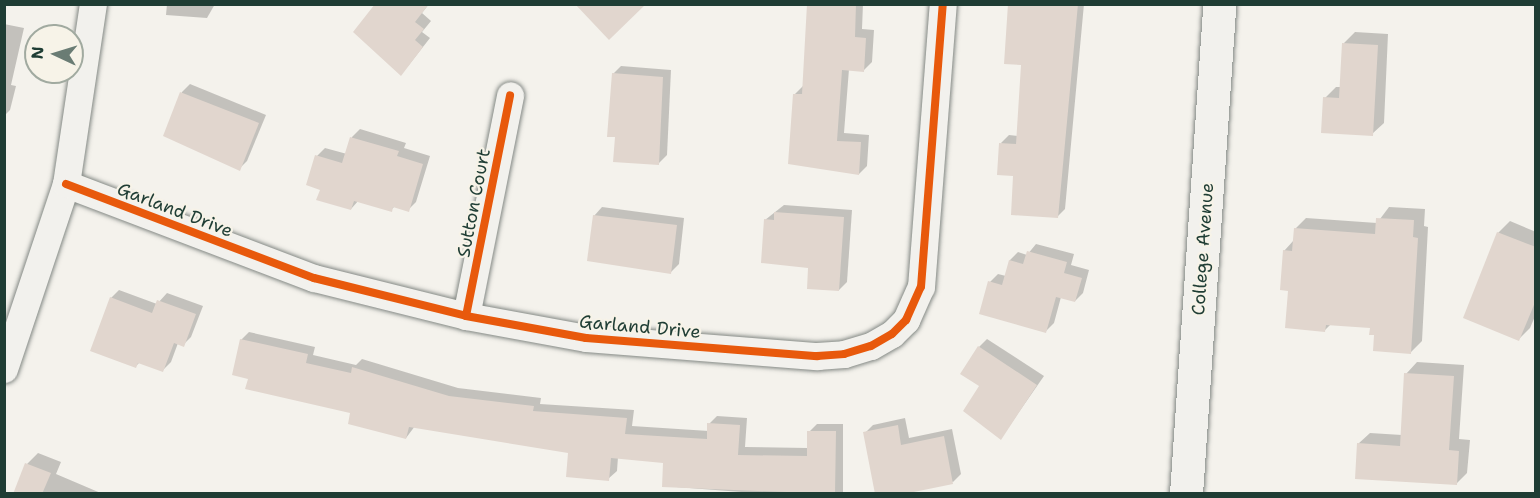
<!DOCTYPE html>
<html>
<head>
<meta charset="utf-8">
<style>
	body { margin:0 }
	#map { position:relative; width:1540px; height:498px; overflow:hidden; background:#f4f2ec; font-family:"Shantell Sans",sans-serif }
	div>[style] { position:absolute }
	[style*='--x'] { left:calc(var(--x)*1px); top:calc(var(--y)*1px); width:calc(var(--w)*1px); rotate:calc(var(--a)*1deg) }
	.shadow>* { inset:0; background:#0003 }
	.building>* { inset:0; background:#e1d6ce }
	.roads { filter:drop-shadow(0 0 2px #848985) drop-shadow(0 0 2px #848985) }
	.minor>* { height:27px; margin:-13.5px; padding:0 13.5px; transform-origin:13.5px; border-radius:13.5px; background:#f2f1ed }
	.secondary>* { height:33px; margin:-16.5px; padding:0 16.5px; transform-origin:16.5px; border-radius:16.5px; background:#f2f1ed }
	.cycleway>* { height:8px; margin:-4px; padding:0 4px; transform-origin:4px; border-radius:4px; background:#e8590c }
	span { translate:-50% -50%; white-space:nowrap; text-align:center; line-height:1.15; -webkit-text-stroke:4.5px #f7f3e8; paint-order:stroke }
	.street-label { font-size:18px; color:#1f3d34 }
	.frame { position:absolute; inset:0; border:6px solid #1f3d34; pointer-events:none }
	.north { position:absolute; left:24px; top:24px; width:60px; height:60px; box-sizing:border-box; background:#f7f3e8; border:2px solid #a1aaa0; border-radius:50%; rotate:274deg; font-size:16px; font-weight:700; line-height:24px; text-align:center; color:#1f3d34 }
	.north::after { content:''; display:block; margin:auto; width:21px; height:27px; background:#6a7c74; clip-path:polygon(50% 0,100% 100%,50% 72%,0 100%) }
</style>
</head>
<body>
<div id="map">
	<div class="shadow">
		<i style="clip-path:polygon(167px 4px,215px 4px,207px 18px,166px 15px)"></i>
		<i style="clip-path:polygon(378px 4px,429px 4px,422px 13px,431px 21px,422px 32px,430px 38px,408px 66px)"></i>
		<i style="clip-path:polygon(811px 4px,863px 4px,862px 29px,874px 30px,872px 62px,864px 70px,849px 69px,844px 133px,869px 135px,867px 166px,859px 174px,795px 94px,803px 86px)"></i>
		<i style="clip-path:polygon(1033px 4px,1084px 4px,1065px 209px,1057px 217px,1001px 143px,1009px 135px,1018px 136px)"></i>
		<i style="clip-path:polygon(4px 24px,24px 28px,11px 85px,16px 86px,10px 110px,4px 116px)"></i>
		<i style="clip-path:polygon(1355px 32px,1388px 34px,1384px 123px,1372px 134px,1325px 98px,1336px 87px,1342px 87px,1344px 43px)"></i>
		<i style="clip-path:polygon(621px 66px,671px 70px,667px 155px,659px 163px,616px 135px,613px 74px)"></i>
		<i style="clip-path:polygon(190px 84px,266px 115px,247px 161px,239px 169px,165px 135px,182px 92px)"></i>
		<i style="clip-path:polygon(360px 129px,406px 143px,404px 148px,430px 156px,416px 202px,408px 210px,395px 206px,391px 210px,359px 200px,351px 209px,321px 189px,317px 156px,325px 148px,347px 154px,352px 137px)"></i>
		<i style="clip-path:polygon(784px 205px,852px 210px,847px 282px,839px 290px,765px 220px)"></i>
		<i style="clip-path:polygon(602px 207px,684px 218px,679px 264px,671px 272px,594px 216px)"></i>
		<i style="clip-path:polygon(1389px 207px,1425px 209px,1424px 226px,1428px 227px,1422px 341px,1411px 352px,1376px 334px,1371px 327px,1331px 324px,1325px 330px,1289px 290px,1284px 251px,1294px 240px,1295px 229px,1306px 218px,1377px 223px)"></i>
		<i style="clip-path:polygon(1510px 221px,1536px 232px,1536px 314px,1530px 328px,1519px 339px,1498px 233px)"></i>
		<i style="clip-path:polygon(1036px 244px,1074px 254px,1071px 265px,1089px 270px,1083px 293px,1075px 301px,1061px 297px,1054px 323px,1046px 331px,990px 282px,998px 274px,1006px 276px,1010px 260px,1018px 252px,1027px 255px)"></i>
		<i style="clip-path:polygon(119px 290px,157px 304px,167px 293px,203px 306px,191px 337px,183px 345px,178px 343px,171px 362px,163px 370px,140px 362px,136px 366px,111px 298px)"></i>
		<i style="clip-path:polygon(249px 332px,315px 347px,313px 355px,356px 365px,362px 359px,458px 388px,541px 398px,540px 404px,634px 410px,632px 426px,709px 431px,709px 424px,717px 416px,747px 418px,745px 447px,808px 448px,809px 432px,817px 424px,843px 424px,843px 493px,766px 494px,663px 486px,665px 462px,618px 457px,617px 471px,608px 479px,569px 451px,415px 426px,406px 438px,352px 412px,249px 378px,241px 340px)"></i>
		<i style="clip-path:polygon(987px 339px,1044px 376px,1001px 438px,981px 386px,979px 347px)"></i>
		<i style="clip-path:polygon(1417px 362px,1464px 365px,1459px 439px,1470px 440px,1467px 473px,1456px 484px,1358px 444px,1370px 433px,1402px 435px,1406px 374px)"></i>
		<i style="clip-path:polygon(905px 418px,909px 438px,952px 429px,961px 474px,953px 482px,865px 433px,873px 425px)"></i>
		<i style="clip-path:polygon(38px 453px,61px 462px,56px 474px,103px 494px,15px 494px,27px 464px)"></i>
	</div>
	<div class="building">
		<i style="clip-path:polygon(375px 4px,429px 4px,415px 22px,424px 29px,415px 40px,423px 47px,401px 76px,353px 32px)"></i>
		<i style="clip-path:polygon(575px 4px,646px 4px,609px 40px)"></i>
		<i style="clip-path:polygon(807px 4px,856px 4px,855px 37px,866px 38px,864px 72px,842px 70px,837px 141px,861px 142px,859px 175px,788px 164px,793px 94px,802px 94px)"></i>
		<i style="clip-path:polygon(1008px 4px,1078px 4px,1058px 218px,1011px 215px,1013px 176px,997px 175px,999px 143px,1016px 144px,1021px 65px,1004px 64px)"></i>
		<i style="clip-path:polygon(1342px 43px,1378px 45px,1373px 136px,1321px 133px,1323px 97px,1339px 98px)"></i>
		<i style="clip-path:polygon(612px 73px,663px 77px,659px 165px,613px 162px,615px 137px,607px 137px)"></i>
		<i style="clip-path:polygon(180px 92px,259px 123px,240px 171px,163px 136px)"></i>
		<i style="clip-path:polygon(350px 137px,399px 151px,397px 156px,423px 164px,409px 212px,393px 207px,392px 212px,354px 201px,351px 210px,316px 200px,320px 190px,306px 185px,315px 155px,342px 163px)"></i>
		<i style="clip-path:polygon(774px 212px,844px 217px,839px 291px,807px 289px,808px 268px,761px 263px,764px 219px,774px 220px)"></i>
		<i style="clip-path:polygon(593px 215px,677px 225px,671px 274px,587px 261px)"></i>
		<i style="clip-path:polygon(1376px 218px,1414px 220px,1413px 237px,1418px 238px,1411px 354px,1373px 351px,1374px 335px,1369px 335px,1370px 328px,1326px 325px,1325px 332px,1285px 328px,1288px 291px,1280px 290px,1283px 250px,1292px 251px,1294px 228px,1375px 234px)"></i>
		<i style="clip-path:polygon(1497px 232px,1536px 247px,1536px 300px,1519px 341px,1463px 318px)"></i>
		<i style="clip-path:polygon(1027px 251px,1067px 262px,1064px 273px,1082px 278px,1075px 302px,1056px 297px,1046px 333px,979px 314px,988px 281px,1002px 285px,1009px 260px,1023px 264px)"></i>
		<i style="clip-path:polygon(110px 297px,152px 313px,157px 300px,196px 314px,184px 347px,174px 343px,163px 372px,138px 363px,136px 368px,90px 351px)"></i>
		<i style="clip-path:polygon(240px 339px,308px 354px,306px 363px,351px 373px,352px 367px,449px 396px,534px 406px,533px 411px,627px 418px,625px 434px,707px 439px,707px 423px,740px 425px,738px 455px,807px 456px,807px 431px,836px 431px,835px 494px,662px 487px,663px 463px,611px 458px,609px 481px,566px 477px,568px 453px,409px 427px,406px 439px,348px 424px,350px 413px,245px 389px,248px 379px,232px 375px)"></i>
		<i style="clip-path:polygon(978px 346px,1037px 385px,1001px 440px,963px 411px,979px 386px,960px 374px)"></i>
		<i style="clip-path:polygon(1404px 373px,1454px 376px,1449px 450px,1459px 451px,1457px 485px,1355px 479px,1357px 443px,1400px 446px)"></i>
		<i style="clip-path:polygon(898px 425px,901px 445px,944px 436px,953px 484px,904px 494px,875px 494px,863px 432px)"></i>
		<i style="clip-path:polygon(25px 463px,51px 473px,42px 494px,13px 494px)"></i>
	</div>
	<div class="roads">
		<div class="minor">
			<i style="--x:66;--y:184;--w:265;--a:20.8"></i>
			<i style="--x:314;--y:278;--w:157;--a:14"></i>
			<i style="--x:466;--y:316;--w:122;--a:10.4"></i>
			<i style="--x:586;--y:338;--w:232;--a:4.5"></i>
			<i style="--x:817;--y:356;--w:27;--a:-4"></i>
			<i style="--x:844;--y:354;--w:28;--a:-17"></i>
			<i style="--x:871;--y:346;--w:24;--a:-30"></i>
			<i style="--x:892;--y:334;--w:20;--a:-45"></i>
			<i style="--x:906;--y:320;--w:36;--a:-66"></i>
			<i style="--x:921;--y:287;--w:284;--a:-85.6"></i>
			<i style="--x:466;--y:316;--w:225;--a:-78.7"></i>
			<i style="--x:4;--y:369;--w:195;--a:-71.5"></i>
			<i style="--x:66;--y:184;--w:182;--a:-81.5"></i>
		</div>
		<div class="secondary">
			<i style="--x:1186;--y:494;--w:491;--a:-86.1"></i>
		</div>
	</div>
	<div class="cycleway">
		<i style="--x:66;--y:184;--w:265;--a:20.8"></i>
		<i style="--x:314;--y:278;--w:157;--a:14"></i>
		<i style="--x:466;--y:316;--w:122;--a:10.4"></i>
		<i style="--x:586;--y:338;--w:232;--a:4.5"></i>
		<i style="--x:817;--y:356;--w:27;--a:-4"></i>
		<i style="--x:844;--y:354;--w:28;--a:-17"></i>
		<i style="--x:871;--y:346;--w:24;--a:-30"></i>
		<i style="--x:892;--y:334;--w:20;--a:-45"></i>
		<i style="--x:906;--y:320;--w:36;--a:-66"></i>
		<i style="--x:921;--y:287;--w:284;--a:-85.6"></i>
		<i style="--x:466;--y:316;--w:225;--a:-78.7"></i>
	</div>
	<div class="street-label">
		<span style="left:474px;top:203px;rotate:-79deg">Sutton Court</span>
		<span style="left:175px;top:210px;rotate:21deg">Garland Drive</span>
		<span style="left:1203px;top:249px;rotate:-86deg">College Avenue</span>
		<span style="left:640px;top:327px;rotate:5deg">Garland Drive</span>
	</div>
	<div class="frame"></div>
	<div class="north">N</div>
</div>
</body>
</html>
